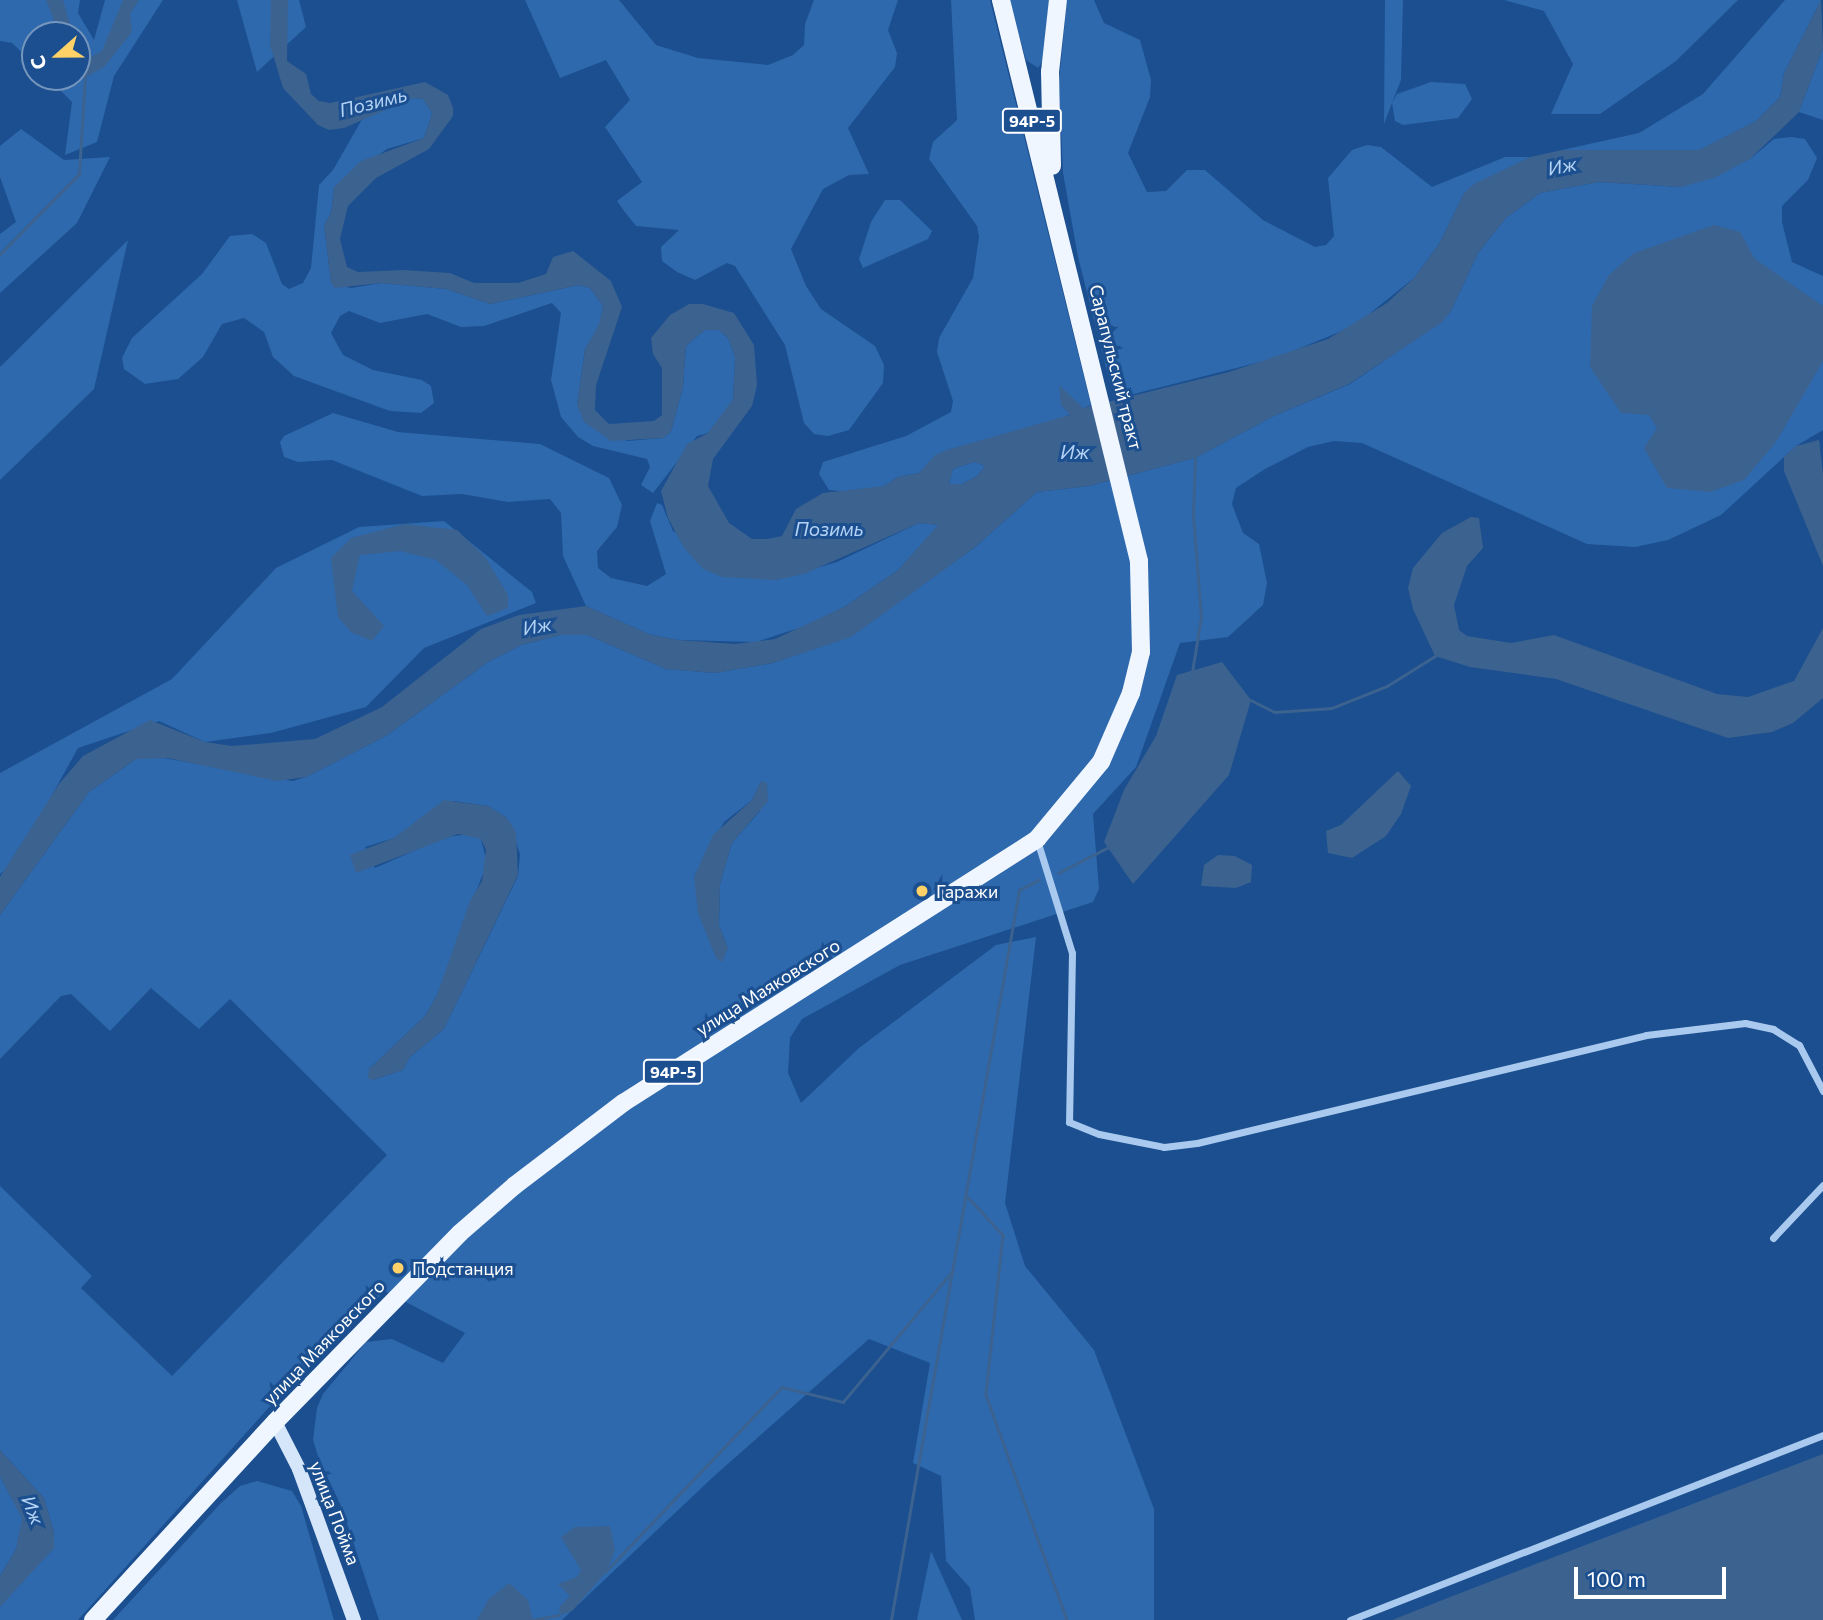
<!DOCTYPE html>
<html>
<head>
<meta charset="utf-8">
<style>
	body { margin:0 }
	#map { position:relative; width:1823px; height:1620px; overflow:hidden; background:#1b4f8f; font-family:Commissioner,sans-serif }
	div>[style] { position:absolute }
	[style*='--x'] { left:calc(var(--x)*1px); top:calc(var(--y)*1px); width:calc(var(--w)*1px); rotate:calc(var(--a)*1deg) }
	.green>* { inset:0; background:#2e69ad }
	.water>* { inset:0; background:#3c6290 }
	.stream>* { height:2.5px; margin:-1.25px; padding:0 1.25px; transform-origin:1.25px; border-radius:1.25px; background:#3c6290 }
	.minor>* { height:7px; margin:-3.5px; padding:0 3.5px; transform-origin:3.5px; border-radius:3.5px; background:#a9c9ee }
	.secondary>* { height:14px; margin:-7px; padding:0 7px; transform-origin:7px; border-radius:7px; background:#d6e6fa }
	.primary>* { height:18px; margin:-9px; padding:0 9px; transform-origin:9px; border-radius:9px; background:#f0f6ff }
	.dots>* { width:19px; height:19px; translate:-50% -50%; box-sizing:border-box; border:4px solid #1b4f8f; border-radius:50% }
	span { translate:-50% -50%; white-space:nowrap; text-align:center; line-height:1.15; -webkit-text-stroke:6px #1b4f8f; paint-order:stroke }
	.shield-label span { padding:2px 5px; background:#1b4f8f; border:2px solid; border-radius:5px; -webkit-text-stroke-width:0 }
	.shield-label { font-size:16px; color:#fff; font-weight:700 }
	.street-label { font-size:18px; color:#fff }
	.poi-label { font-size:18px; color:#fff }
	.left { translate:0 -50%; text-align:left }
	.water-label { font-size:19px; color:#b5d3f5; font-style:italic }
	.north { position:absolute; left:21px; top:21px; width:70px; height:70px; box-sizing:border-box; background:#1b4f8f; border:2px solid #7695bc; border-radius:50%; rotate:249deg; font-size:19px; font-weight:700; line-height:28px; text-align:center; color:#fff }
	.north::after { content:''; display:block; margin:auto; width:24px; height:32px; background:#ffd166; clip-path:polygon(50% 0,100% 100%,50% 72%,0 100%) }
	.scale { position:absolute; left:1574px; top:1567px; width:152px; height:32px; box-sizing:border-box; border:4px solid #fff; border-top:0; padding-left:9px; font-size:21px; line-height:24px; white-space:nowrap; color:#fff; -webkit-text-stroke:5px #1b4f8f; paint-order:stroke }
</style>
</head>
<body>
<div id="map">
	<div class="green">
		<i style="clip-path:polygon(0 0,80px 0,78px 13px,94px 40px,105px 0,163px 0,114px 76px,97px 142px,65px 155px,72px 102px,47px 77px,77px 77px,77px 35px,35px 35px,35px 65px,12px 43px,0 41px)"></i>
		<i style="clip-path:polygon(237px 0,299px 0,306px 27px,257px 72px)"></i>
		<i style="clip-path:polygon(525px 0,619px 0,656px 45px,698px 58px,768px 65px,793px 55px,804px 45px,805px 24px,814px 0,898px 0,888px 30px,897px 53px,895px 67px,848px 128px,869px 174px,849px 175px,823px 189px,791px 249px,806px 286px,821px 309px,875px 346px,884px 365px,883px 383px,849px 430px,828px 436px,814px 434px,804px 423px,785px 345px,735px 266px,727px 263px,695px 280px,677px 272px,662px 261px,661px 247px,679px 230px,636px 226px,624px 211px,617px 201px,642px 182px,605px 127px,630px 100px,606px 60px,560px 78px)"></i>
		<i style="clip-path:polygon(951px 0,990px 0,1091px 405px,1051px 423px,947px 450px,919px 473px,898px 477px,884px 486px,848px 492px,829px 490px,819px 474px,823px 462px,906px 436px,951px 412px,953px 401px,937px 352px,939px 338px,973px 278px,979px 237px,977px 226px,929px 159px,933px 142px,957px 120px)"></i>
		<i style="clip-path:polygon(1009px 0,1049px 0,1043px 61px,1038px 68px,1026px 60px)"></i>
		<i style="clip-path:polygon(1067px 0,1094px 0,1104px 23px,1140px 40px,1151px 80px,1150px 97px,1128px 153px,1147px 192px,1166px 191px,1187px 170px,1205px 170px,1263px 220px,1315px 247px,1326px 245px,1334px 236px,1328px 178px,1352px 150px,1367px 145px,1381px 147px,1432px 187px,1505px 157px,1530px 157px,1464px 193px,1439px 244px,1414px 278px,1354px 326px,1276px 358px,1114px 399px,1078px 257px,1063px 173px,1059px 82px)"></i>
		<i style="clip-path:polygon(1385px 0,1403px 0,1401px 80px,1392px 103px,1397px 94px,1431px 82px,1465px 84px,1472px 99px,1458px 118px,1403px 125px,1395px 121px,1392px 103px,1384px 124px)"></i>
		<i style="clip-path:polygon(1504px 0,1738px 0,1676px 61px,1600px 114px,1551px 114px,1573px 64px,1544px 11px)"></i>
		<i style="clip-path:polygon(1785px 0,1821px 0,1784px 73px,1780px 97px,1756px 121px,1700px 150px,1562px 150px,1639px 133px,1703px 94px)"></i>
		<i style="clip-path:polygon(1823px 48px,1823px 120px,1799px 112px)"></i>
		<i style="clip-path:polygon(413px 98px,423px 99px,432px 113px,424px 138px,387px 149px,334px 187px,331px 213px,324px 225px,331px 283px,351px 288px,381px 283px,446px 289px,490px 304px,579px 285px,590px 288px,603px 306px,600px 324px,585px 349px,577px 405px,627px 441px,663px 438px,671px 432px,683px 387px,686px 346px,705px 330px,719px 330px,728px 338px,735px 357px,733px 399px,721px 419px,708px 433px,697px 436px,653px 493px,641px 485px,650px 467px,647px 459px,593px 446px,578px 437px,561px 417px,551px 380px,561px 313px,552px 303px,484px 326px,461px 327px,427px 314px,380px 323px,349px 311px,340px 316px,331px 333px,343px 355px,373px 370px,422px 380px,431px 386px,434px 403px,421px 413px,390px 411px,294px 376px,273px 357px,264px 332px,244px 318px,222px 324px,203px 357px,178px 379px,145px 384px,124px 369px,122px 358px,132px 338px,202px 274px,230px 236px,252px 234px,266px 243px,282px 284px,289px 289px,303px 283px,311px 268px,319px 185px,333px 170px,364px 116px)"></i>
		<i style="clip-path:polygon(21px 129px,64px 160px,110px 157px,77px 223px,0 293px,0 234px,16px 222px,0 177px,0 146px)"></i>
		<i style="clip-path:polygon(evenodd,1791px 137px,1805px 139px,1817px 158px,1808px 180px,1782px 206px,1782px 222px,1792px 262px,1823px 276px,1823px 430px,1796px 446px,1721px 515px,1668px 540px,1635px 547px,1587px 544px,1362px 443px,1334px 441px,1308px 447px,1265px 469px,1236px 488px,1232px 504px,1243px 533px,1259px 544px,1267px 583px,1263px 605px,1228px 637px,1180px 643px,1136px 767px,1093px 814px,1099px 889px,1093px 902px,900px 965px,802px 1019px,790px 1038px,788px 1073px,801px 1103px,859px 1048px,996px 945px,1036px 937px,1005px 1203px,1025px 1266px,1094px 1350px,1154px 1509px,1154px 1620px,975px 1620px,970px 1588px,946px 1561px,941px 1476px,913px 1463px,930px 1363px,869px 1339px,712px 1478px,562px 1620px,379px 1620px,342px 1508px,319px 1459px,313px 1440px,317px 1408px,323px 1394px,366px 1342px,392px 1339px,443px 1363px,465px 1333px,385px 1291px,271px 1405px,78px 1620px,0 1620px,0 1607px,10px 1592px,54px 1548px,54px 1532px,44px 1498px,0 1450px,0 1186px,92px 1276px,81px 1288px,172px 1376px,387px 1155px,230px 999px,199px 1029px,151px 988px,110px 1031px,71px 994px,61px 996px,0 1059px,0 915px,89px 792px,136px 759px,153px 756px,293px 781px,306px 777px,386px 736px,488px 662px,521px 645px,561px 635px,587px 635px,666px 669px,715px 673px,773px 663px,851px 636px,974px 548px,1037px 492px,1089px 486px,1195px 458px,1274px 416px,1350px 384px,1441px 322px,1451px 311px,1478px 253px,1506px 218px,1540px 193px,1599px 182px,1681px 187px,1750px 159px,1774px 139px,1791px 137px,761px 782px,760px 811px,732px 843px,720px 884px,719px 925px,728px 948px,694px 877px,724px 822px,752px 800px,761px 782px,1791px 137px,454px 801px,488px 806px,507px 818px,520px 854px,518px 876px,444px 1029px,410px 1057px,403px 1070px,373px 1080px,369px 1069px,425px 1016px,437px 995px,487px 863px,481px 839px,471px 834px,445px 837px,375px 868px,365px 847px,394px 838px,454px 801px)"></i>
		<i style="clip-path:polygon(885px 200px,900px 200px,932px 231px,928px 239px,863px 268px,859px 259px,871px 222px)"></i>
		<i style="clip-path:polygon(128px 240px,94px 389px,0 480px,0 367px)"></i>
		<i style="clip-path:polygon(333px 413px,398px 432px,540px 444px,609px 478px,622px 505px,617px 527px,597px 551px,598px 568px,611px 578px,647px 586px,666px 574px,650px 521px,657px 503px,662px 505px,673px 531px,776px 580px,837px 562px,919px 523px,939px 525px,898px 570px,844px 607px,805px 626px,756px 642px,679px 640px,651px 635px,586px 606px,563px 556px,561px 513px,550px 499px,508px 502px,462px 494px,422px 496px,332px 460px,298px 462px,284px 457px,280px 442px,284px 436px)"></i>
		<i style="clip-path:polygon(974px 462px,985px 466px,977px 476px,962px 484px,949px 484px,953px 469px)"></i>
		<i style="clip-path:polygon(444px 521px,532px 592px,536px 603px,424px 648px,366px 707px,271px 733px,205px 742px,159px 721px,78px 748px,14px 864px,0 874px,0 773px,172px 679px,276px 568px,359px 527px)"></i>
		<i style="clip-path:polygon(0 1477px,23px 1518px,16px 1549px,0 1576px)"></i>
		<i style="clip-path:polygon(257px 1481px,292px 1491px,301px 1506px,334px 1620px,113px 1620px,221px 1503px,240px 1486px)"></i>
		<i style="clip-path:polygon(931px 1551px,962px 1620px,917px 1620px)"></i>
	</div>
	<div class="water">
		<i style="clip-path:polygon(46px 0,63px 0,73px 35px,60px 35px)"></i>
		<i style="clip-path:polygon(123px 0,139px 0,130px 14px,132px 32px,104px 67px,88px 76px,77px 76px,77px 50px,89px 58px,102px 51px)"></i>
		<i style="clip-path:polygon(evenodd,271px 0,288px 0,287px 61px,306px 74px,311px 94px,319px 101px,330px 103px,425px 82px,448px 95px,453px 108px,453px 116px,429px 149px,376px 178px,348px 206px,340px 239px,347px 267px,358px 272px,403px 270px,450px 273px,474px 283px,518px 283px,546px 274px,553px 257px,573px 251px,611px 281px,622px 307px,596px 385px,595px 410px,609px 424px,654px 421px,662px 415px,662px 368px,653px 354px,651px 338px,670px 315px,689px 304px,703px 304px,734px 313px,754px 345px,757px 385px,752px 406px,713px 459px,708px 486px,729px 523px,752px 539px,767px 539px,782px 536px,796px 509px,823px 493px,884px 486px,898px 477px,919px 473px,935px 455px,947px 450px,1070px 415px,1061px 405px,1059px 385px,1083px 408px,1229px 372px,1328px 339px,1387px 303px,1414px 278px,1439px 244px,1464px 193px,1474px 184px,1530px 157px,1562px 150px,1699px 150px,1756px 121px,1780px 97px,1784px 73px,1821px 0,1823px 48px,1799px 112px,1750px 159px,1714px 178px,1681px 187px,1599px 182px,1540px 193px,1506px 218px,1478px 253px,1451px 311px,1441px 323px,1349px 384px,1274px 416px,1195px 458px,1089px 486px,1037px 492px,974px 548px,851px 637px,773px 663px,715px 673px,666px 669px,587px 635px,561px 635px,521px 645px,488px 662px,386px 736px,306px 777px,277px 781px,168px 758px,136px 759px,89px 792px,0 915px,0 877px,59px 784px,83px 756px,150px 720px,205px 742px,232px 746px,315px 739px,382px 707px,481px 629px,519px 615px,586px 606px,651px 635px,679px 640px,735px 644px,775px 639px,844px 607px,898px 570px,938px 525px,919px 523px,804px 574px,776px 580px,722px 577px,703px 569px,684px 548px,668px 518px,661px 491px,687px 444px,708px 433px,733px 399px,735px 357px,728px 338px,719px 330px,705px 330px,686px 346px,683px 387px,671px 432px,663px 438px,611px 441px,584px 422px,577px 405px,585px 349px,599px 324px,603px 306px,590px 288px,579px 285px,490px 304px,446px 289px,413px 286px,381px 283px,335px 288px,331px 283px,324px 225px,331px 213px,334px 187px,361px 161px,424px 138px,432px 113px,423px 99px,413px 98px,344px 128px,329px 130px,318px 125px,283px 88px,270px 45px,271px 0,974px 462px,985px 466px,977px 476px,962px 484px,949px 484px,953px 469px,974px 462px)"></i>
		<i style="clip-path:polygon(1714px 225px,1740px 232px,1755px 259px,1823px 306px,1823px 361px,1776px 442px,1744px 480px,1710px 492px,1667px 488px,1644px 448px,1657px 428px,1649px 415px,1621px 413px,1590px 367px,1592px 306px,1609px 275px,1634px 253px)"></i>
		<i style="clip-path:polygon(1819px 440px,1823px 474px,1823px 566px,1784px 471px,1784px 457px,1796px 446px)"></i>
		<i style="clip-path:polygon(1471px 517px,1479px 518px,1483px 548px,1467px 566px,1454px 605px,1459px 630px,1467px 636px,1511px 643px,1554px 635px,1717px 694px,1748px 697px,1794px 681px,1823px 628px,1823px 698px,1793px 723px,1772px 732px,1728px 738px,1556px 679px,1470px 667px,1435px 656px,1413px 609px,1408px 588px,1413px 568px,1442px 533px)"></i>
		<i style="clip-path:polygon(405px 524px,457px 530px,485px 557px,508px 595px,508px 608px,487px 616px,467px 585px,436px 560px,400px 551px,360px 555px,352px 591px,384px 626px,372px 641px,351px 632px,338px 617px,331px 558px,351px 538px)"></i>
		<i style="clip-path:polygon(1222px 662px,1251px 700px,1229px 775px,1133px 884px,1104px 842px,1124px 790px,1156px 736px,1177px 675px)"></i>
		<i style="clip-path:polygon(1398px 771px,1411px 786px,1401px 814px,1386px 836px,1352px 858px,1328px 853px,1326px 831px,1341px 825px)"></i>
		<i style="clip-path:polygon(761px 781px,767px 783px,768px 801px,732px 843px,720px 884px,719px 925px,728px 948px,722px 962px,716px 958px,698px 913px,694px 877px,713px 835px,752px 800px)"></i>
		<i style="clip-path:polygon(444px 800px,488px 806px,507px 818px,516px 832px,518px 875px,444px 1029px,410px 1057px,403px 1070px,373px 1080px,368px 1078px,369px 1069px,425px 1016px,437px 995px,470px 901px,482px 881px,486px 850px,481px 839px,458px 834px,356px 873px,350px 855px,394px 838px)"></i>
		<i style="clip-path:polygon(1218px 855px,1235px 856px,1252px 865px,1251px 882px,1236px 888px,1201px 886px,1204px 865px)"></i>
		<i style="clip-path:polygon(0 1450px,44px 1498px,54px 1532px,54px 1548px,0 1607px,0 1576px,16px 1549px,22px 1518px,0 1477px)"></i>
		<i style="clip-path:polygon(1823px 1454px,1823px 1620px,1392px 1620px,1463px 1592px)"></i>
		<i style="clip-path:polygon(610px 1526px,615px 1550px,607px 1571px,572px 1611px,559px 1615px,560px 1606px,570px 1596px,558px 1584px,577px 1577px,581px 1570px,561px 1537px,575px 1527px)"></i>
		<i style="clip-path:polygon(509px 1583px,528px 1600px,533px 1620px,477px 1620px,488px 1600px)"></i>
	</div>
	<div class="stream">
		<i style="--x:0;--y:254;--w:112;--a:-45.4"></i>
		<i style="--x:79;--y:174;--w:99;--a:-86.5"></i>
		<i style="--x:1192;--y:672;--w:56;--a:-80.7"></i>
		<i style="--x:1201;--y:617;--w:102;--a:-94.5"></i>
		<i style="--x:1193;--y:515;--w:57;--a:-88"></i>
		<i style="--x:1251;--y:700;--w:27;--a:27"></i>
		<i style="--x:1275;--y:712;--w:57;--a:-4"></i>
		<i style="--x:1332;--y:708;--w:59;--a:-21.8"></i>
		<i style="--x:1387;--y:686;--w:57;--a:-32"></i>
		<i style="--x:1058;--y:873;--w:59;--a:-27"></i>
		<i style="--x:968;--y:1197;--w:52;--a:47.4"></i>
		<i style="--x:1003;--y:1235;--w:161;--a:96.1"></i>
		<i style="--x:986;--y:1395;--w:239;--a:70.2"></i>
		<i style="--x:605;--y:1572;--w:256;--a:-46.3"></i>
		<i style="--x:782;--y:1387;--w:63;--a:13.8"></i>
		<i style="--x:843;--y:1402;--w:168;--a:-50.1"></i>
		<i style="--x:531;--y:1620;--w:28;--a:-10"></i>
		<i style="--x:891;--y:1620;--w:741;--a:-80.05"></i>
		<i style="--x:1019;--y:890;--w:22;--a:-27"></i>
	</div>
	<div class="minor">
		<i style="--x:1037;--y:840;--w:118;--a:72.8"></i>
		<i style="--x:1072;--y:953;--w:169;--a:91"></i>
		<i style="--x:1069;--y:1122;--w:32;--a:22"></i>
		<i style="--x:1099;--y:1134;--w:66;--a:11.3"></i>
		<i style="--x:1164;--y:1147;--w:33;--a:-7"></i>
		<i style="--x:1197;--y:1143;--w:462;--a:-13.5"></i>
		<i style="--x:1646;--y:1035;--w:100;--a:-6.9"></i>
		<i style="--x:1745;--y:1023;--w:29;--a:12"></i>
		<i style="--x:1773;--y:1029;--w:31;--a:32"></i>
		<i style="--x:1799;--y:1045;--w:52;--a:62.4"></i>
		<i style="--x:1773;--y:1238;--w:73;--a:-46.7"></i>
		<i style="--x:1350;--y:1620;--w:508;--a:-21.36"></i>
	</div>
	<div class="secondary">
		<i style="--x:275;--y:1422;--w:53;--a:62.9"></i>
		<i style="--x:299;--y:1469;--w:161;--a:70"></i>
	</div>
	<div class="primary">
		<i style="--x:1052;--y:166;--w:94;--a:-91.2"></i>
		<i style="--x:1050;--y:72;--w:72;--a:-83.7"></i>
		<i style="--x:93;--y:1620;--w:269;--a:-47.4"></i>
		<i style="--x:275;--y:1422;--w:264;--a:-45.6"></i>
		<i style="--x:460;--y:1233;--w:72;--a:-41"></i>
		<i style="--x:514;--y:1186;--w:137;--a:-37.3"></i>
		<i style="--x:623;--y:1103;--w:491;--a:-32.5"></i>
		<i style="--x:1037;--y:839;--w:100;--a:-50.3"></i>
		<i style="--x:1101;--y:762;--w:75;--a:-66.5"></i>
		<i style="--x:1131;--y:693;--w:42;--a:-76.3"></i>
		<i style="--x:1141;--y:652;--w:91;--a:-91.3"></i>
		<i style="--x:1139;--y:561;--w:578;--a:-103.82"></i>
	</div>
	<div class="dots">
		<i style="left:922px;top:891px;background:#ffd166"></i>
		<i style="left:398px;top:1268px;background:#ffd166"></i>
	</div>
	<div class="shield-label">
		<span style="left:1032px;top:121px">94Р-5</span>
		<span style="left:673px;top:1072px">94Р-5</span>
	</div>
	<div class="street-label">
		<span style="left:1116px;top:367px;rotate:76deg">Сарапульский тракт</span>
		<span style="left:768px;top:987px;rotate:-32deg">улица Маяковского</span>
		<span style="left:324px;top:1342px;rotate:-46deg">улица Маяковского</span>
		<span style="left:335px;top:1513px;rotate:69deg">улица Пойма</span>
	</div>
	<div class="poi-label">
		<span class="left" style="left:936px;top:891px">Гаражи</span>
		<span class="left" style="left:412px;top:1268px">Подстанция</span>
	</div>
	<div class="water-label">
		<span style="left:373px;top:102px;rotate:-14deg">Позимь</span>
		<span style="left:1562px;top:166px;rotate:-11deg">Иж</span>
		<span style="left:1075px;top:452px">Иж</span>
		<span style="left:829px;top:529px">Позимь</span>
		<span style="left:537px;top:626px;rotate:-10deg">Иж</span>
		<span style="left:33px;top:1510px;rotate:68deg">Иж</span>
	</div>
	<div class="north">С</div>
	<div class="scale">100 m</div>
</div>
</body>
</html>
